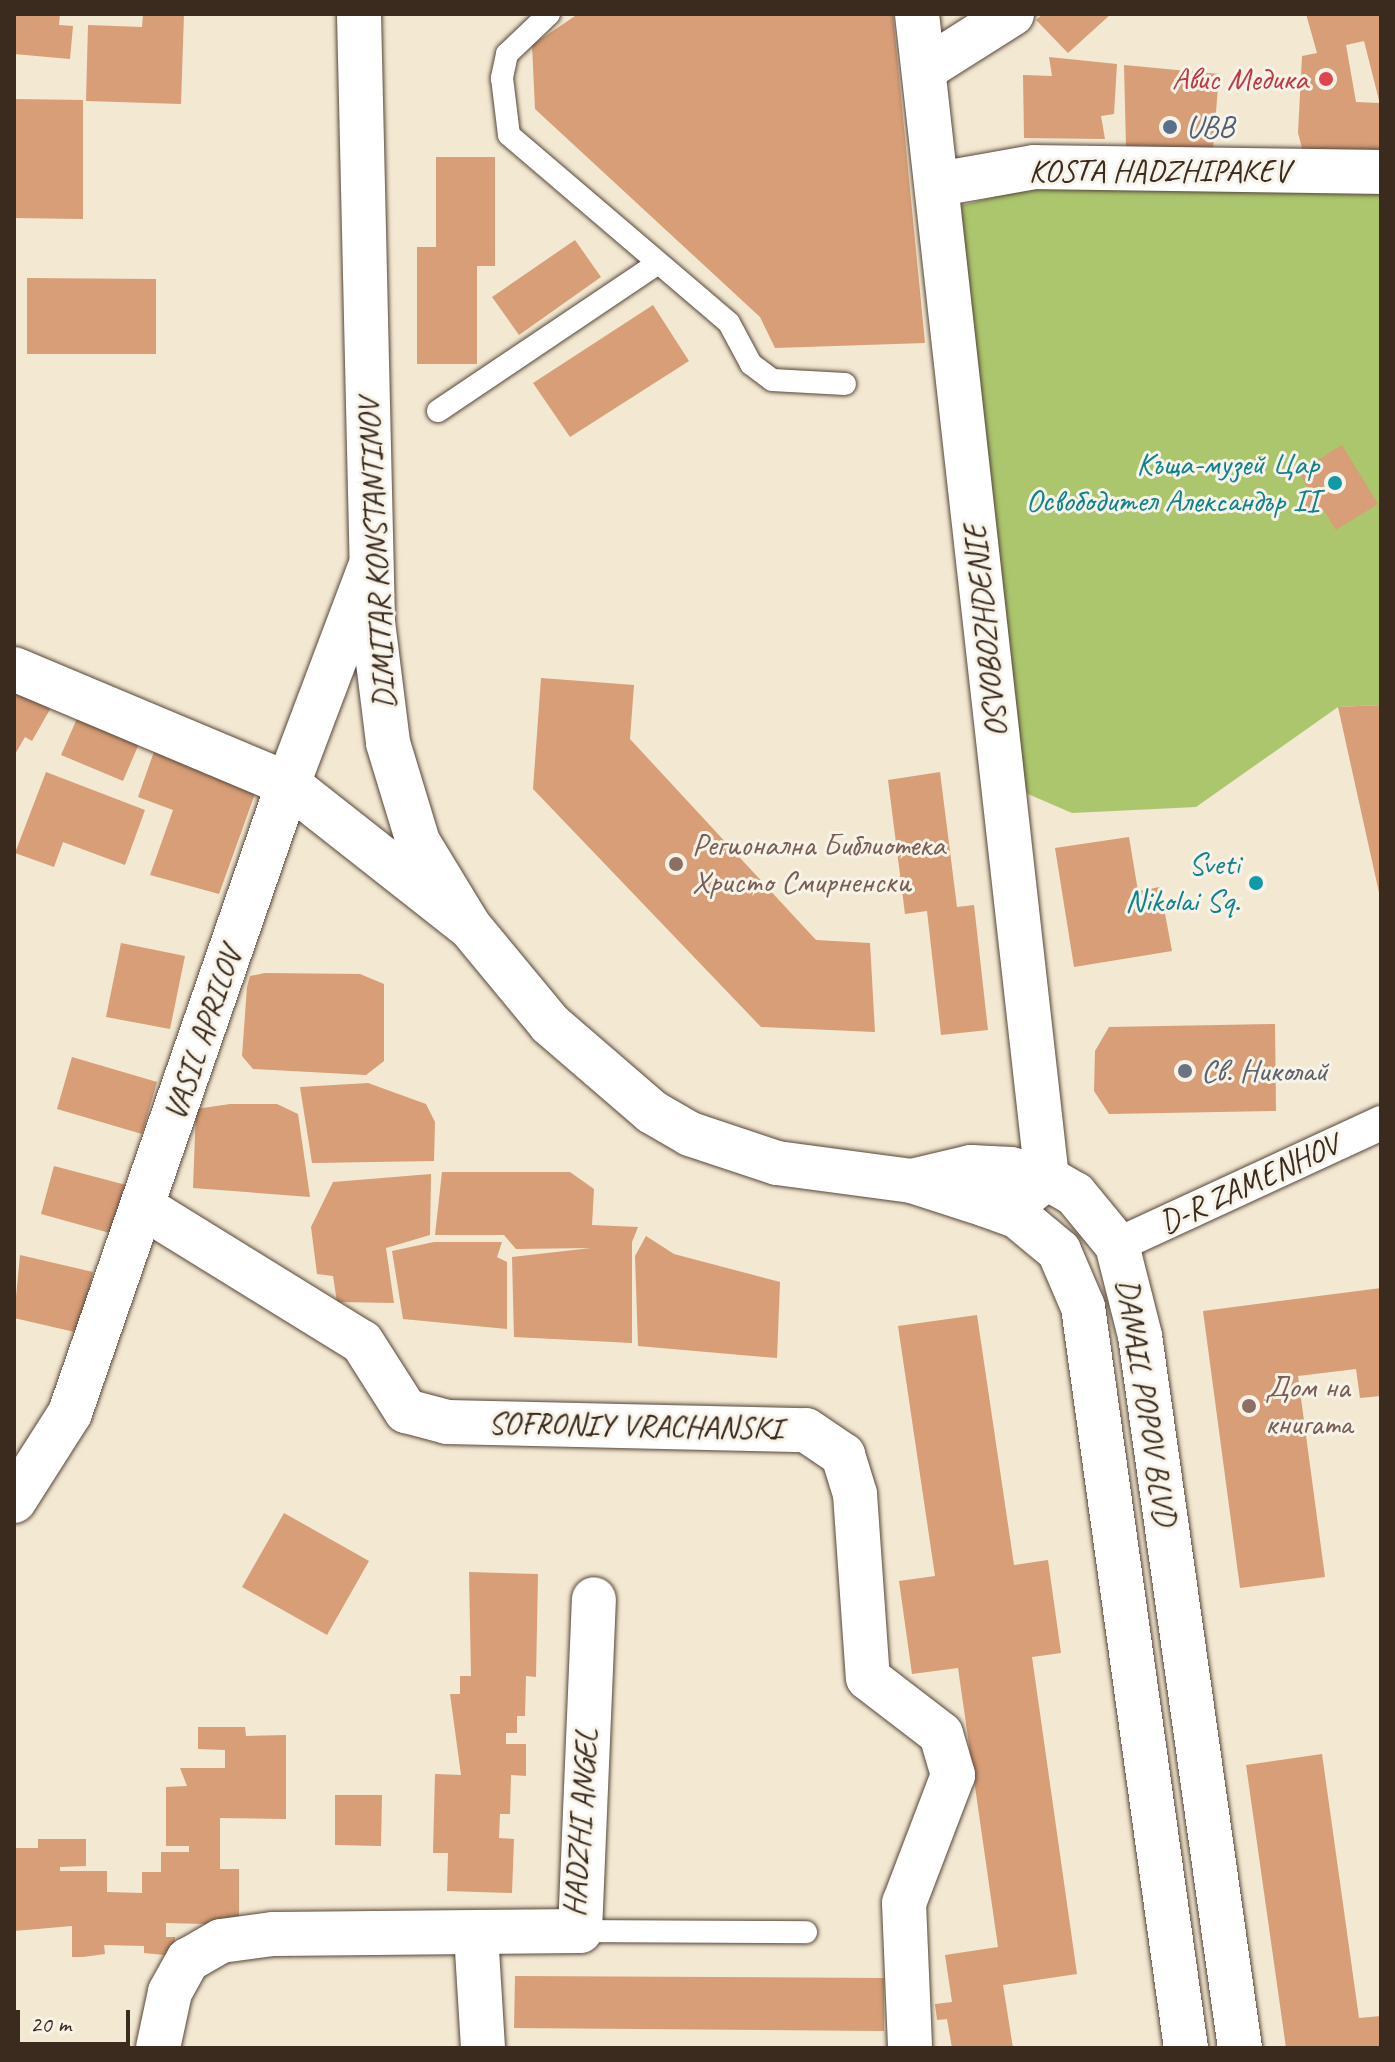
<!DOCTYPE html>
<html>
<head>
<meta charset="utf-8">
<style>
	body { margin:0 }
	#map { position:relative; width:1395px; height:2062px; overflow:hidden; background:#f3e8d2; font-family:Caveat,sans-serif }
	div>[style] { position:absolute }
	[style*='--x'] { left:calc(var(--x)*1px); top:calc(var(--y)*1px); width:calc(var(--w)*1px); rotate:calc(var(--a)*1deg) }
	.green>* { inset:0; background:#abc66d }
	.building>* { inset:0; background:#d79e77 }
	.roads { filter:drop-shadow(0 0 2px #574639) drop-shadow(0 0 2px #574639) }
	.service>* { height:22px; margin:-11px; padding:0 11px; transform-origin:11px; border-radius:11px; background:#fff }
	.pedestrian>* { height:34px; margin:-17px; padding:0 17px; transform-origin:17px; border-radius:17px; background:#fff }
	.minor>* { height:44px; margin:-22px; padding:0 22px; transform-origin:22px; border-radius:22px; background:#fff }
	.tertiary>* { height:44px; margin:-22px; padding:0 22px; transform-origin:22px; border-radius:22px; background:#fff }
	.dots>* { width:22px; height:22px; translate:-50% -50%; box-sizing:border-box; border:4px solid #f7f3e8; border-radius:50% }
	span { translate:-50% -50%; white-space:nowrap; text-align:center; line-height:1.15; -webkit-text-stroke:6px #f7f3e8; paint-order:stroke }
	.health-label { font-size:32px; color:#be3a42 }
	.right { translate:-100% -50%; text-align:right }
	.service-label { font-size:32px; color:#4e5e75 }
	.left { translate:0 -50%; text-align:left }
	.street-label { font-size:32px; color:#3b2a1e }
	.culture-label { font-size:32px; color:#0d838f }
	.education-label { font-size:32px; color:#785e54 }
	.worship-label { font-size:32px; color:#5b616d }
	.frame { position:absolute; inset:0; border:16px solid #3b2a1e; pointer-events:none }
	.scale { position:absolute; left:16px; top:2010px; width:114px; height:36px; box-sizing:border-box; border:4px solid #3b2a1e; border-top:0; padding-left:10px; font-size:24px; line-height:28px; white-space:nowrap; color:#3b2a1e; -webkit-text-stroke:6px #f7f3e8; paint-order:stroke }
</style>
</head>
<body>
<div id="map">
	<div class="green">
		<i style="clip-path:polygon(1041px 185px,1381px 190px,1381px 705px,1338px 707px,1196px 807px,1072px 813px,1028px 794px,1009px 756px,932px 213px)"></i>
	</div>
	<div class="building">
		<i style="clip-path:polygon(14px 14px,60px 14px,59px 25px,73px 26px,70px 59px,14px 54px)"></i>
		<i style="clip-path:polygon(143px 14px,184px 14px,181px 104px,86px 101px,88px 25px,142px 27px)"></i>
		<i style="clip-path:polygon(578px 14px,893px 14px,925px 343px,775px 348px,760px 317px,535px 109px,532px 45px)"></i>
		<i style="clip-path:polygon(1043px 14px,1111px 14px,1068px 53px,1036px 20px)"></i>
		<i style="clip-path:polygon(1306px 14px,1381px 14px,1381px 108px,1364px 41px,1346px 45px,1356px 102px,1379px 103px,1379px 159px,1305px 159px,1298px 133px,1302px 56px,1317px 53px)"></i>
		<i style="clip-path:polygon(1049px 57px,1117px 64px,1114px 114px,1101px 116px,1105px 139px,1024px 138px,1023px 75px,1052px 76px)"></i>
		<i style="clip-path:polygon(1124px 65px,1219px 74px,1213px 150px,1126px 147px)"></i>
		<i style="clip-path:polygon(14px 99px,83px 100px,83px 219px,14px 218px)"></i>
		<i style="clip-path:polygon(436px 157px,495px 157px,495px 266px,477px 266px,477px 364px,417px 364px,417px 247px,436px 247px)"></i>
		<i style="clip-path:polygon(575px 240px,601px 277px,519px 335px,492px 297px)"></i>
		<i style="clip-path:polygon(27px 278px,156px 279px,156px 354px,27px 354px)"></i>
		<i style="clip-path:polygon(653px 305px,689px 361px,570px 437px,533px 383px)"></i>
		<i style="clip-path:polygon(1342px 445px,1378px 504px,1336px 530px,1323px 509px,1311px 515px,1302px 500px,1312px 494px,1298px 472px)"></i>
		<i style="clip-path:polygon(541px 678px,634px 685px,630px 739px,816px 940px,870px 943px,875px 1032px,761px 1027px,533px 789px)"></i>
		<i style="clip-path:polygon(14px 681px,53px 704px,32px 741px,25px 737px,14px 756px)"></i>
		<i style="clip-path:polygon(83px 705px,144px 732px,123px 781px,61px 755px)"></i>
		<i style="clip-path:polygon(1381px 705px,1381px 896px,1380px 897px,1338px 707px)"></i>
		<i style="clip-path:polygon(157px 743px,256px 791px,219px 894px,150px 875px,173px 810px,138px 797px)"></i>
		<i style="clip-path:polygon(46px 772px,145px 810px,125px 865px,63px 842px,54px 867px,15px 853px)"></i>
		<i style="clip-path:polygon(940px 772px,957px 907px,974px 905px,988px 1030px,941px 1035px,927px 911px,905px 914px,888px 780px)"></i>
		<i style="clip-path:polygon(1129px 837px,1138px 891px,1160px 887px,1172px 951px,1074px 967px,1055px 848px)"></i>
		<i style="clip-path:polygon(121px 943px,185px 956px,170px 1029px,106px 1017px)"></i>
		<i style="clip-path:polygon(265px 973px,360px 974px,384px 984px,384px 1061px,366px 1075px,253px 1069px,242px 1056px,247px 987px,250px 976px)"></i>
		<i style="clip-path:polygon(1275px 1024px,1276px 1111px,1109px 1114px,1094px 1091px,1095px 1051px,1109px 1027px)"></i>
		<i style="clip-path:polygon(72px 1057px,157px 1082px,142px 1134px,57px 1109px)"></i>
		<i style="clip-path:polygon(368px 1083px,426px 1104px,435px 1122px,434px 1161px,312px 1163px,300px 1087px)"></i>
		<i style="clip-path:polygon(230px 1104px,277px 1104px,298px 1114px,310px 1197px,193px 1188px,196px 1109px)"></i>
		<i style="clip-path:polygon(54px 1166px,130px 1186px,117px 1235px,41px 1214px)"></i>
		<i style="clip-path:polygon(442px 1172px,570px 1172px,594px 1189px,592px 1225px,638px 1227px,632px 1242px,632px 1343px,514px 1337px,512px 1257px,591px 1248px,516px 1249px,504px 1235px,435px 1235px)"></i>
		<i style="clip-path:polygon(431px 1174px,430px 1235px,386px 1248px,394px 1303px,337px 1302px,333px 1276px,317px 1274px,311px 1227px,333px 1182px)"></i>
		<i style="clip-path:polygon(646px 1236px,674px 1254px,780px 1282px,777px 1358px,638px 1346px,635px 1256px)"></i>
		<i style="clip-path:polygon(434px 1242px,502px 1242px,497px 1257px,507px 1262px,507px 1329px,403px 1319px,392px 1251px)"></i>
		<i style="clip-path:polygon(20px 1255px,93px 1272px,79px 1333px,14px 1318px)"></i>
		<i style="clip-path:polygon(1381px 1288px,1381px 1396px,1360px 1398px,1356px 1369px,1298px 1376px,1325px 1577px,1240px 1588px,1203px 1311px)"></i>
		<i style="clip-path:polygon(977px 1315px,1014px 1565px,1048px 1560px,1061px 1653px,1032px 1657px,1077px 1974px,1003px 1985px,1013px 2048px,952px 2048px,947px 2019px,937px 2020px,935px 2004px,952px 2002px,945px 1955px,998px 1947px,958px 1668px,912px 1674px,899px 1581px,935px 1576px,898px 1326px)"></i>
		<i style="clip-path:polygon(284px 1513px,369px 1561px,327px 1635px,242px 1587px)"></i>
		<i style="clip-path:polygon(469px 1572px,538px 1574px,536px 1677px,526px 1676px,525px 1716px,517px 1716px,517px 1733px,506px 1733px,506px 1744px,526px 1744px,526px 1776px,511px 1775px,510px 1814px,500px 1814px,499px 1838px,514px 1839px,512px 1893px,447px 1891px,448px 1853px,433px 1853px,435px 1774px,461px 1775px,450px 1694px,460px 1694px,460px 1676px,471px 1676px)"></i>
		<i style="clip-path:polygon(198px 1727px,245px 1727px,246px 1736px,286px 1735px,286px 1819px,220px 1818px,220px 1869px,239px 1869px,239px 1934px,205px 1930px,205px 1924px,166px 1923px,166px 1937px,175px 1937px,174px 1956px,144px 1953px,144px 1946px,104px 1945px,105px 1954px,83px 1957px,72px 1957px,72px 1926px,14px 1931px,14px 1848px,38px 1848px,38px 1839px,86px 1839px,86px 1866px,60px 1867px,60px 1871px,107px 1871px,107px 1892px,142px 1893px,142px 1872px,161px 1872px,161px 1852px,189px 1852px,189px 1846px,166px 1846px,166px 1787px,187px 1786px,180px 1768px,225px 1768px,225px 1750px,198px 1749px)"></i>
		<i style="clip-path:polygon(1322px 1754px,1359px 2018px,1381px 2016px,1381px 2048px,1286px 2048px,1246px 1765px)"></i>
		<i style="clip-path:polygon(335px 1795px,382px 1795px,381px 1846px,335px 1845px)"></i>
		<i style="clip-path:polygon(515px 1976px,884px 1978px,884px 2031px,514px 2028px)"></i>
	</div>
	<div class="roads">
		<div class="service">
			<i style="--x:549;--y:14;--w:58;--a:136.4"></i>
			<i style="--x:507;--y:54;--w:25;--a:102"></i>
			<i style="--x:502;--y:78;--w:57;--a:83"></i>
			<i style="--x:509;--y:135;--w:289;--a:40.5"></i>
			<i style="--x:729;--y:323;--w:47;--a:61.8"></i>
			<i style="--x:751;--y:364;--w:26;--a:37"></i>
			<i style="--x:772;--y:380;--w:73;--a:3.1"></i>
			<i style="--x:438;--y:411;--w:262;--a:-33.9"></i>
			<i style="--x:580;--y:1931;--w:226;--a:0.3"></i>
		</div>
		<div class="pedestrian">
			<i style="--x:1117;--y:1245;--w:291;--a:-24.8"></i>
		</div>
		<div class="minor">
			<i style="--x:917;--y:14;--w:1171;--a:83.63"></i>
			<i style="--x:1047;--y:1178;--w:34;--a:142"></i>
			<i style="--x:925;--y:69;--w:103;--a:-32.3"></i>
			<i style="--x:939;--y:184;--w:97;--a:-10.1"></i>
			<i style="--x:1034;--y:167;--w:347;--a:0.8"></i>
			<i style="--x:14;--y:669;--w:297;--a:22.8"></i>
			<i style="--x:288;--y:784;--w:228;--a:38.2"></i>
			<i style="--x:143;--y:1207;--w:257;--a:31.7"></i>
			<i style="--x:362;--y:1342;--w:82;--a:57.5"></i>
			<i style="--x:406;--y:1411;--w:42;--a:15"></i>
			<i style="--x:447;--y:1422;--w:359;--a:1.3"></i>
			<i style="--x:806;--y:1430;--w:45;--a:34"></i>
			<i style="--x:843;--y:1455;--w:41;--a:72.9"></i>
			<i style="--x:855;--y:1494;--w:184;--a:86"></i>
			<i style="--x:868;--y:1678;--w:92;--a:37.5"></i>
			<i style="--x:941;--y:1734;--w:43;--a:73.7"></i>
			<i style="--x:953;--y:1775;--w:137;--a:110.9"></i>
			<i style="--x:904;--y:1903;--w:145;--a:87.6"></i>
			<i style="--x:14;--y:1501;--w:104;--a:-57.5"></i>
			<i style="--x:70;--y:1413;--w:666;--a:-70.88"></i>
			<i style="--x:288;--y:784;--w:235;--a:-69.3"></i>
			<i style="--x:158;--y:2048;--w:57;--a:-77.9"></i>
			<i style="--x:170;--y:1992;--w:37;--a:-61"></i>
			<i style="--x:188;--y:1960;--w:38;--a:-30"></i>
			<i style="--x:221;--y:1941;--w:52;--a:-7.7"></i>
			<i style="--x:273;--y:1934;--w:203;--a:-0.6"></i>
			<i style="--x:483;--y:2048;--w:116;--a:-93.5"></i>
			<i style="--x:476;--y:1932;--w:104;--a:-0.6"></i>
			<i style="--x:580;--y:1931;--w:332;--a:-87.6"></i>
		</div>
		<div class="tertiary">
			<i style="--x:359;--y:14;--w:608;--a:88.68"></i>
			<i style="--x:373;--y:622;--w:122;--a:82.9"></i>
			<i style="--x:388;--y:743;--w:103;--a:73.1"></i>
			<i style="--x:418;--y:842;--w:98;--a:58.7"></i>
			<i style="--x:469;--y:926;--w:127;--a:50.4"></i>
			<i style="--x:550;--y:1024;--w:135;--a:40.8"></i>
			<i style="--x:652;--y:1112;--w:44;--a:30.1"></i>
			<i style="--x:690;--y:1134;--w:92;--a:18.4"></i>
			<i style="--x:777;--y:1163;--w:136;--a:7.6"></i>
			<i style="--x:912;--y:1181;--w:78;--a:18"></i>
			<i style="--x:986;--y:1205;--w:33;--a:20"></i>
			<i style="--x:1017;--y:1216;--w:55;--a:39.8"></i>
			<i style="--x:1059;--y:1251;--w:61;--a:66.8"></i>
			<i style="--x:1083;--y:1307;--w:748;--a:82.09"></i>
			<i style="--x:912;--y:1181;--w:61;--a:-13.3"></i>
			<i style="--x:971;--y:1167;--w:40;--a:2.9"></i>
			<i style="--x:1011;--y:1169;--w:37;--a:14"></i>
			<i style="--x:1047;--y:1178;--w:32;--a:30"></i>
			<i style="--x:1075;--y:1194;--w:66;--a:50.5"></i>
			<i style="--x:1117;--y:1245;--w:94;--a:75.8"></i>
			<i style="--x:1140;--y:1336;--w:719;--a:82.01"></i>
		</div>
	</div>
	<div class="dots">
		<i style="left:1326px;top:79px;background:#e0444e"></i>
		<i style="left:1170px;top:127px;background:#5c6f8a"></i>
		<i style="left:1335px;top:483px;background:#0f9aa8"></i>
		<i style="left:676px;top:864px;background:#8d6e63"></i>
		<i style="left:1256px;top:883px;background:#0f9aa8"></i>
		<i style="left:1185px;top:1071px;background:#6b7280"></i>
		<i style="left:1249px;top:1406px;background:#8d6e63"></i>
	</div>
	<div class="health-label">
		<span class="right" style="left:1308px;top:79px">Авис Медика</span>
	</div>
	<div class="service-label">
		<span class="left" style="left:1186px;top:127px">UBB</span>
	</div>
	<div class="street-label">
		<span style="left:1159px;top:171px">KOSTA HADZHIPAKEV</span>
		<span style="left:377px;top:554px;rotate:-93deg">DIMITAR KONSTANTINOV</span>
		<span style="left:986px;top:631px;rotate:-96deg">OSVOBOZHDENIE</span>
		<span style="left:203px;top:1034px;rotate:-71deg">VASIL APRILOV</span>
		<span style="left:1249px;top:1184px;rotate:-25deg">D-R ZAMENHOV</span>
		<span style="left:1146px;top:1402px;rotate:81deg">DANAIL POPOV BLVD</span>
		<span style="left:635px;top:1426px;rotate:1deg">SOFRONIY VRACHANSKI</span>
		<span style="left:581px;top:1823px;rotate:-86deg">HADZHI ANGEL</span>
	</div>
	<div class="culture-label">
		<span class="right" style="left:1319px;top:483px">Къща-музей Цар<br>Освободител Александър II</span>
		<span class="right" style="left:1240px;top:883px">Sveti<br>Nikolai Sq.</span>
	</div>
	<div class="education-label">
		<span class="left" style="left:692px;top:864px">Регионална Библиотека<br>Христо Смирненски</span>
		<span class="left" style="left:1265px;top:1406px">Дом на<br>книгата</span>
	</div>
	<div class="worship-label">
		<span class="left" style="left:1201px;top:1071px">Св. Николай</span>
	</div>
	<div class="frame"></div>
	<div class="scale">20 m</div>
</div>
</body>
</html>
